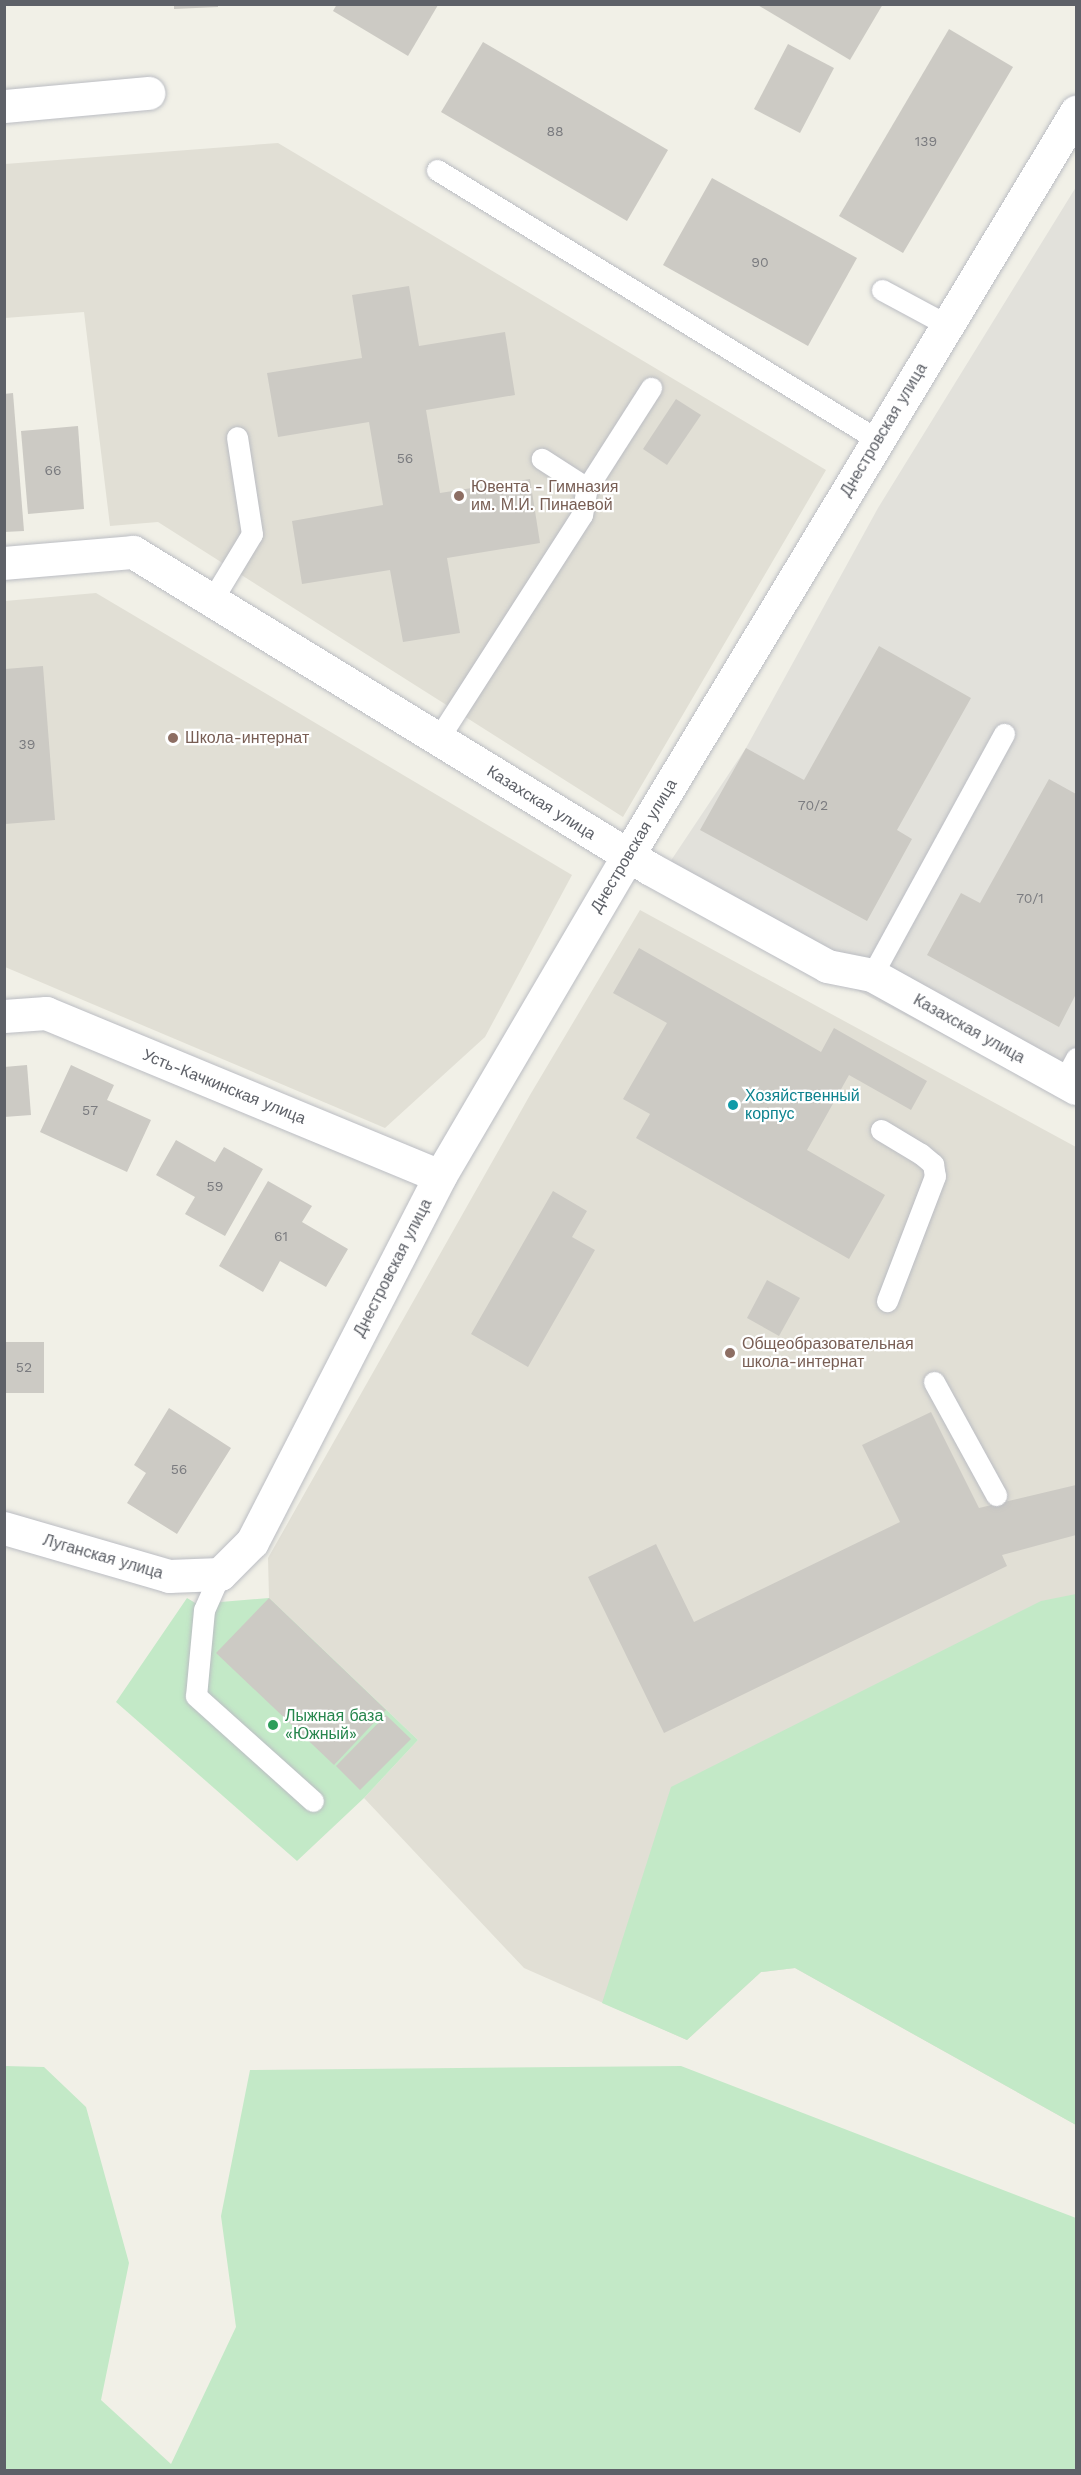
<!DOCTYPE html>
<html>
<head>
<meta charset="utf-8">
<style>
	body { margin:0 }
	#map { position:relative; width:1081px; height:2475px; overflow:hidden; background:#f1f0e7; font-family:"Work Sans",sans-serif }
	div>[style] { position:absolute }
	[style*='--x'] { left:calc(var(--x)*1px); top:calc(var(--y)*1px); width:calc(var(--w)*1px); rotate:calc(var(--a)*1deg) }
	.industrial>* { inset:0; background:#e2e1db }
	.education>* { inset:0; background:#e1dfd5 }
	.green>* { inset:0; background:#c3e9c7 }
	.building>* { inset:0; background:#cccac4 }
	.roads { filter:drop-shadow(0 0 2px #bbbdc3) drop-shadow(0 0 2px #bbbdc3) }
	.service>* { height:21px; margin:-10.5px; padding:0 10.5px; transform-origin:10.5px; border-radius:10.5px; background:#fff }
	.minor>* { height:33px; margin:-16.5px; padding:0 16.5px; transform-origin:16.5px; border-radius:16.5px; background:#fff }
	.dots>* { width:16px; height:16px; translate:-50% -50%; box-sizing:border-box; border:3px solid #fff; border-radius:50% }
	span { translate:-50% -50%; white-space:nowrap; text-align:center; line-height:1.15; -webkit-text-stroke:4.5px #fff; paint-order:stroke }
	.number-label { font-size:14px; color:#7a7b7f }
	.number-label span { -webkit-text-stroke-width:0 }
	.street-label { font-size:16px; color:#5e6168 }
	.education-label { font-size:16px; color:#785e54 }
	.left { translate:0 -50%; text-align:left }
	.culture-label { font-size:16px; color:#0d838f }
	.leisure-label { font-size:16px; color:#27864d }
	.frame { position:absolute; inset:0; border:6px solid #5e6168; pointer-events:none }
</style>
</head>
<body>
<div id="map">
	<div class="industrial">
		<i style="clip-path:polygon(1076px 187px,1076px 1103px,654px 886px,746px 748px,878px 508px)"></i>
	</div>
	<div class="education">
		<i style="clip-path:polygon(278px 143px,826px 470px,623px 817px,158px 522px,110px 526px,84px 312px,5px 318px,5px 164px)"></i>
		<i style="clip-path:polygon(96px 593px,572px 875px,485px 1037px,385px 1128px,5px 967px,5px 601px)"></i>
		<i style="clip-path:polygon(640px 910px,1076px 1147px,1076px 2125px,795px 1968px,761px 1972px,687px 2040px,524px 1968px,364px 1798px,418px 1740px,269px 1598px,268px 1558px,530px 1095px)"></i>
	</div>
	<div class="green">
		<i style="clip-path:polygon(1076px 1594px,1076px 2125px,795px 1968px,761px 1972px,687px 2040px,602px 2003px,671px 1787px,1041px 1601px)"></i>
		<i style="clip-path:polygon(187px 1598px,197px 1604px,269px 1598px,418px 1740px,364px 1798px,297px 1861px,116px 1702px)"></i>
		<i style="clip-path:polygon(5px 2066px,44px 2067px,86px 2107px,129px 2263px,101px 2400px,171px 2464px,236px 2327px,221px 2216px,250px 2070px,681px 2066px,1076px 2218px,1076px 2470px,5px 2470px)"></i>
	</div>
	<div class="building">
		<i style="clip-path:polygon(174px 4px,218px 4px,218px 7px,174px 9px)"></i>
		<i style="clip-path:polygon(337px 4px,437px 4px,438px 5px,408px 56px,333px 11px)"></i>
		<i style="clip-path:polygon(756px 4px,883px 4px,850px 60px)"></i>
		<i style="clip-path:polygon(949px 29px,1013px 67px,903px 253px,839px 216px)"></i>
		<i style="clip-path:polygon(483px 42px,668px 150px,627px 221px,441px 112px)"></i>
		<i style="clip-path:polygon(788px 44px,834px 68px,800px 133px,754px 109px)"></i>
		<i style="clip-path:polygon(712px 178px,857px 258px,808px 346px,663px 265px)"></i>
		<i style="clip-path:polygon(409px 286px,419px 346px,505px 332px,515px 395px,426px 410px,440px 493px,530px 479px,540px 543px,447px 558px,460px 633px,403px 642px,390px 570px,302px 584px,292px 521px,383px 505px,369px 422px,278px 437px,267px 373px,362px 358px,352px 295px)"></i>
		<i style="clip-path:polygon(13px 393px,24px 531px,4px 532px,4px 394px)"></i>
		<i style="clip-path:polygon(676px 399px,701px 415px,667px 465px,643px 449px)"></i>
		<i style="clip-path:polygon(78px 426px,84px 509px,28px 514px,21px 431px)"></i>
		<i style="clip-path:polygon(879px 646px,971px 698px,897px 830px,912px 839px,867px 921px,700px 830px,746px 748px,804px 780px)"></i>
		<i style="clip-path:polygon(43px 666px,55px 820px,5px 824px,5px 669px)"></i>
		<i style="clip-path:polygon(1049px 779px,1076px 794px,1076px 994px,1059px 1027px,927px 955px,961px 893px,980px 903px)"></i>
		<i style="clip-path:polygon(639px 948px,821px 1052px,834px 1028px,927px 1081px,911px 1110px,849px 1075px,807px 1150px,885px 1195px,849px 1259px,636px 1138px,650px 1114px,623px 1099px,667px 1023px,613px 993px)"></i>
		<i style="clip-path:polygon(27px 1065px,31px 1115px,4px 1117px,4px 1067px)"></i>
		<i style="clip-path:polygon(71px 1065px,114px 1085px,107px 1100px,151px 1120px,127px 1172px,40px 1132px)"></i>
		<i style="clip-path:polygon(176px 1140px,215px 1162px,224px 1147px,263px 1169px,225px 1236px,185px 1214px,195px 1197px,156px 1175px)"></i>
		<i style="clip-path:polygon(268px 1181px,312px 1206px,302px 1222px,348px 1249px,326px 1287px,280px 1261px,263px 1292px,219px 1266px)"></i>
		<i style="clip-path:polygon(553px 1191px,587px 1211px,572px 1237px,595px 1250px,528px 1367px,471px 1334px)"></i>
		<i style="clip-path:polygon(767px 1280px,800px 1298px,779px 1336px,747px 1318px)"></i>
		<i style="clip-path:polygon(4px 1342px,44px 1342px,44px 1393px,4px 1393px)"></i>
		<i style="clip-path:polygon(169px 1408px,231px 1448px,177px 1534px,127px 1503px,146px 1473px,134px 1465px)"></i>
		<i style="clip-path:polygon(931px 1412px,979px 1508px,1076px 1485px,1076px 1535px,1002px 1555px,1007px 1566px,664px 1733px,588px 1577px,656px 1544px,694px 1622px,900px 1522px,862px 1445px)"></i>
		<i style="clip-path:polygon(269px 1598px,386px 1710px,334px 1765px,216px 1653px)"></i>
		<i style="clip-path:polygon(386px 1715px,411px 1739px,360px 1790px,336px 1766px)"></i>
	</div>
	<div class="roads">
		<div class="service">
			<i style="--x:437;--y:170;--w:517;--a:31.48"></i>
			<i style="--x:882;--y:290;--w:74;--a:28.3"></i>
			<i style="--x:587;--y:488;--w:119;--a:-57.4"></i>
			<i style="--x:212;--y:600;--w:77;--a:-58.8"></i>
			<i style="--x:252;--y:534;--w:98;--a:-98.8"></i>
			<i style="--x:438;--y:739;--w:266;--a:-57.3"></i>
			<i style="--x:582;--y:515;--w:27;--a:-80"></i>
			<i style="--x:587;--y:488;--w:54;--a:-147.2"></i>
			<i style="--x:872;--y:975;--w:275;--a:-61.3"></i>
			<i style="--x:1064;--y:1081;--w:26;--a:-62"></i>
			<i style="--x:881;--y:1130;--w:47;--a:31"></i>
			<i style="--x:921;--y:1154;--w:16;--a:40"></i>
			<i style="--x:933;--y:1164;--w:12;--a:81"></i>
			<i style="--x:935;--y:1176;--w:134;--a:111"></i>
			<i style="--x:934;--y:1382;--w:129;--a:61.2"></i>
			<i style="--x:220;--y:1574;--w:39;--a:114"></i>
			<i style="--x:204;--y:1610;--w:86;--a:95.3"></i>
			<i style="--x:196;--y:1696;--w:157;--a:41.9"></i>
		</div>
		<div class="minor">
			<i style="--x:4;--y:106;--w:145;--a:-5.2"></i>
			<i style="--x:4;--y:563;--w:129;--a:-4.9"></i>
			<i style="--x:133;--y:552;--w:605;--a:31.48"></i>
			<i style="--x:649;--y:868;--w:203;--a:28.8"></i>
			<i style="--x:827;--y:966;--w:46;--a:11.3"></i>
			<i style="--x:872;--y:975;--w:233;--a:29"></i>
			<i style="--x:4;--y:1016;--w:42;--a:-4.1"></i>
			<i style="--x:46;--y:1013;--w:426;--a:22.5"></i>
			<i style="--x:4;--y:1528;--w:172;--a:16.2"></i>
			<i style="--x:169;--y:1576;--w:51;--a:-2.2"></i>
			<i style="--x:220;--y:1574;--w:45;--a:-45"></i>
			<i style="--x:252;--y:1542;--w:411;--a:-62.8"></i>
			<i style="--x:440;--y:1176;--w:372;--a:-59.6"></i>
			<i style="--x:628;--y:855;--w:868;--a:-58.91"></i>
		</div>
	</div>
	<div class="dots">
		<i style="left:459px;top:496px;background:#8d6e63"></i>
		<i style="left:173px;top:738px;background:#8d6e63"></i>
		<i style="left:733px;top:1105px;background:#0f9aa8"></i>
		<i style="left:730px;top:1353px;background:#8d6e63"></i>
		<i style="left:273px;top:1725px;background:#2e9e5b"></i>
	</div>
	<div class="number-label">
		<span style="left:555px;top:131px">88</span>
		<span style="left:926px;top:141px">139</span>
		<span style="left:760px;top:262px">90</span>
		<span style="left:405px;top:458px">56</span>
		<span style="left:53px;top:470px">66</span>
		<span style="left:27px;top:744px">39</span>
		<span style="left:813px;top:805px">70/2</span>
		<span style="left:1030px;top:898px">70/1</span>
		<span style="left:90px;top:1110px">57</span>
		<span style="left:215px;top:1186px">59</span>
		<span style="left:281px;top:1236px">61</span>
		<span style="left:24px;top:1367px">52</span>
		<span style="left:179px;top:1469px">56</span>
	</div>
	<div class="street-label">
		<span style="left:884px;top:430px;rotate:-59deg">Днестровская улица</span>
		<span style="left:541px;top:803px;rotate:32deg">Казахская улица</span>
		<span style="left:634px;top:846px;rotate:-59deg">Днестровская улица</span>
		<span style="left:969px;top:1029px;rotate:29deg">Казахская улица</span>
		<span style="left:224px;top:1087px;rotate:22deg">Усть-Качкинская улица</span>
		<span style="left:393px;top:1268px;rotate:-63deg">Днестровская улица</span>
		<span style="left:103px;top:1557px;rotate:16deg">Луганская улица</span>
	</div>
	<div class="education-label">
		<span class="left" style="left:471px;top:496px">Ювента - Гимназия<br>им. М.И. Пинаевой</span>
		<span class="left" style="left:185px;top:738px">Школа-интернат</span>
		<span class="left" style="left:742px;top:1353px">Общеобразовательная<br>школа-интернат</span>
	</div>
	<div class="culture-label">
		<span class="left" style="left:745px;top:1105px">Хозяйственный<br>корпус</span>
	</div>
	<div class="leisure-label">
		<span class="left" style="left:285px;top:1725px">Лыжная база<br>«Южный»</span>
	</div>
	<div class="frame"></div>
</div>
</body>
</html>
